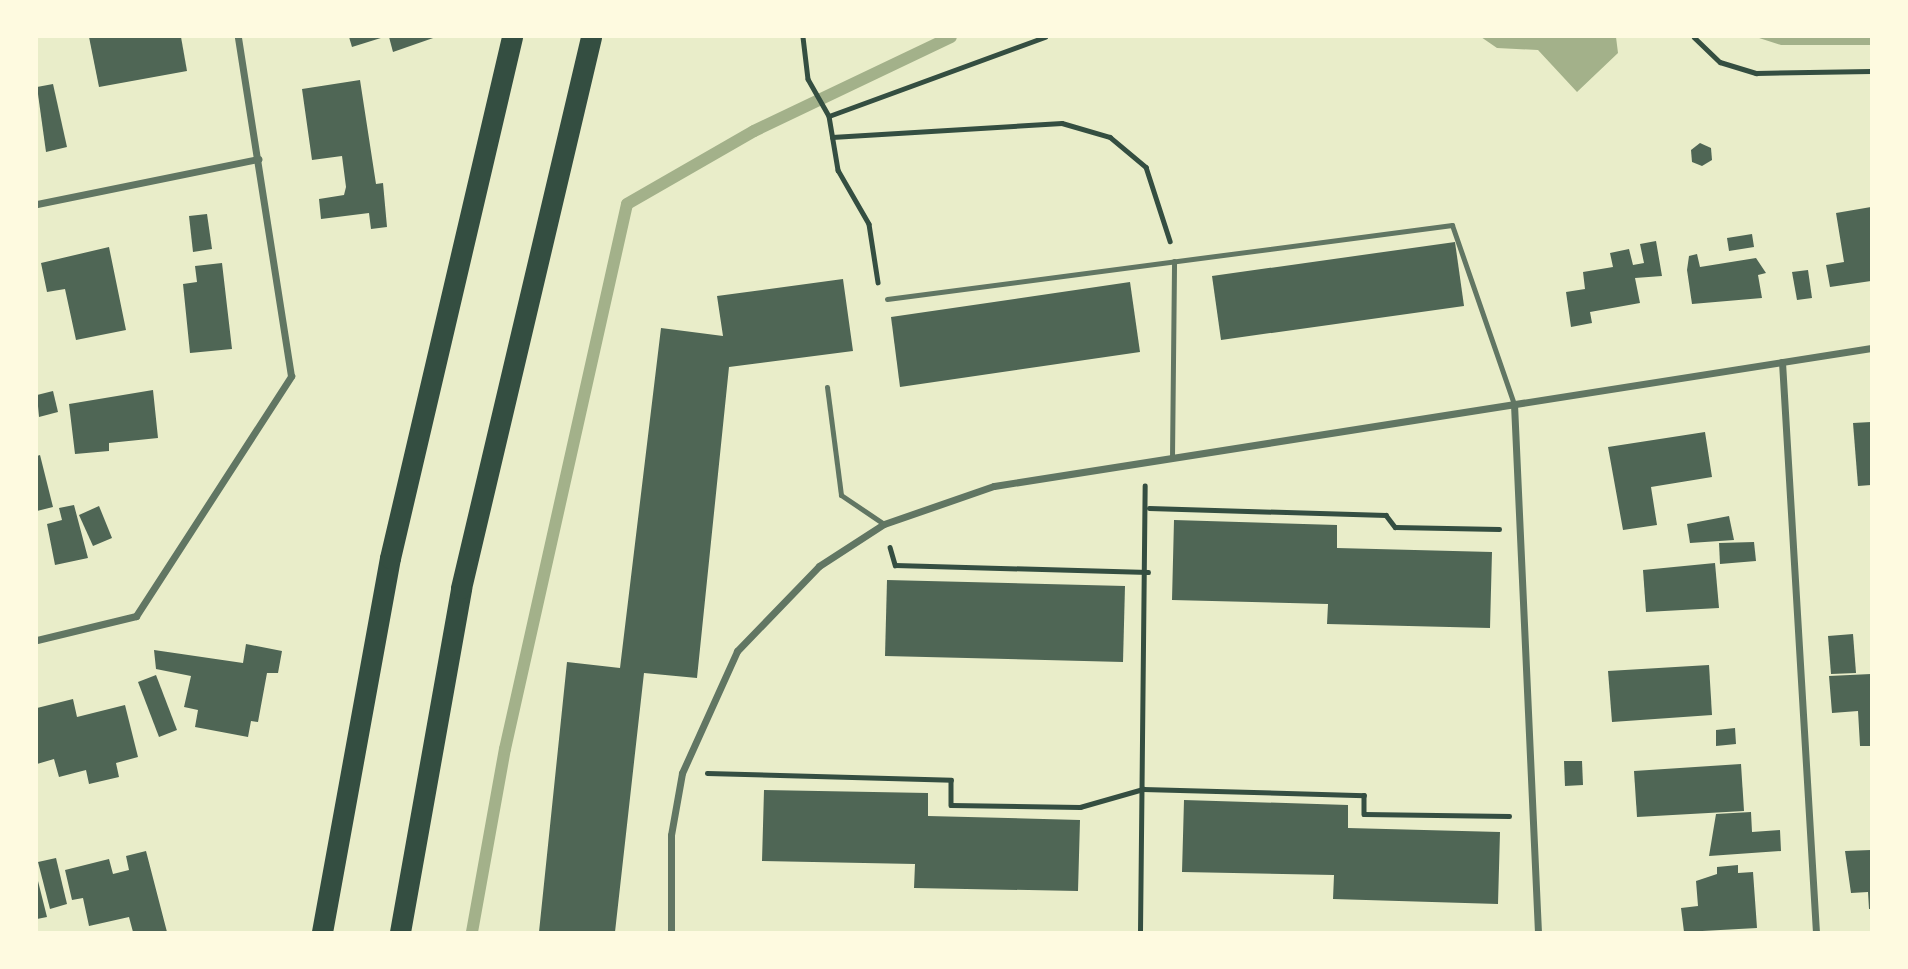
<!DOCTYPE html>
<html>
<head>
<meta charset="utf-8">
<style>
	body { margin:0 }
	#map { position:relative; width:1908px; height:969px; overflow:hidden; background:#e9edc9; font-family:"Open Sans",sans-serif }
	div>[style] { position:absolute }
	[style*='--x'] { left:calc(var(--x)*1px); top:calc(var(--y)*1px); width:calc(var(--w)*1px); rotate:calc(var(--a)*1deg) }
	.water>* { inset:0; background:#a3b18a }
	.stream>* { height:12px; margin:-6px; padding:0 6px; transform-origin:6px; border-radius:6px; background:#a3b18a }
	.building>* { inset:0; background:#4f6655 }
	.path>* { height:4.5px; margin:-2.25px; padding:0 2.25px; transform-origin:2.25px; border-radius:2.25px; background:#344e41 }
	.service>* { height:5px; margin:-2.5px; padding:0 2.5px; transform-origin:2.5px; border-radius:2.5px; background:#617663 }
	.minor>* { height:7px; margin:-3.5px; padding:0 3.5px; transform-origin:3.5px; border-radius:3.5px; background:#617663 }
	.motorway>* { height:21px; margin:-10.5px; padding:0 10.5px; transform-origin:10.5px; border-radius:10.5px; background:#344e41 }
	span { translate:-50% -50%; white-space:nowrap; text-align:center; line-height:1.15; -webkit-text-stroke:6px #fefae0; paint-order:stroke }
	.frame { position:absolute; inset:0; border:38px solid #fefae0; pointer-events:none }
</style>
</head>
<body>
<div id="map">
	<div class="water">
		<i style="clip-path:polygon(1481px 37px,1616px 37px,1618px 53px,1577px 92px,1538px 50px,1497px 48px)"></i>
		<i style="clip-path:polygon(1756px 37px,1871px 37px,1871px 45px,1781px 45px)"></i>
	</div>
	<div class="stream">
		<i style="--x:472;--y:932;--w:186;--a:-79.8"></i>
		<i style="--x:505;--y:749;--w:558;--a:-77.38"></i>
		<i style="--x:627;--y:204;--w:146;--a:-29.9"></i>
		<i style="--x:754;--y:131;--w:218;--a:-25.5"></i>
	</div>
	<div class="building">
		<i style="clip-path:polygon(89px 37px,181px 37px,187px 71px,99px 87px)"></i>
		<i style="clip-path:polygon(349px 37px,384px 37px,352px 47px)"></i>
		<i style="clip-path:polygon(389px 37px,436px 37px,393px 52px)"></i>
		<i style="clip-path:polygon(360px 80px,376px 184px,383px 183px,387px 227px,371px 229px,369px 213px,321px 219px,319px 199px,344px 195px,346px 187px,342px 156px,312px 160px,302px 89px)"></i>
		<i style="clip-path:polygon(53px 84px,67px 147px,46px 152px,37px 87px)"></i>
		<i style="clip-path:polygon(1700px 143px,1711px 148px,1712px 160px,1702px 166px,1692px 162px,1691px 150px)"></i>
		<i style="clip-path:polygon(1871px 207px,1871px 281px,1830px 287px,1826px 265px,1844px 262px,1836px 213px)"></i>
		<i style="clip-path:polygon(207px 214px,212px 249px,193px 252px,189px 216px)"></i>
		<i style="clip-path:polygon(1752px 234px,1754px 247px,1729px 251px,1727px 238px)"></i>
		<i style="clip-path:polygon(1656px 241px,1662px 276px,1635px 278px,1640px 303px,1590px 312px,1592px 323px,1571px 327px,1566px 292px,1585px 289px,1583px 272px,1613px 267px,1610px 253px,1629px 249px,1633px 265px,1644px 263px,1640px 244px)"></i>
		<i style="clip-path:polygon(1455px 242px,1464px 306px,1221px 340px,1212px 276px)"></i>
		<i style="clip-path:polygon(109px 247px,126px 330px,76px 340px,65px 289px,47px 292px,41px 263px)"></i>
		<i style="clip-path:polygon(1697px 254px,1700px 267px,1756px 258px,1766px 273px,1758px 275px,1762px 298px,1692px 304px,1687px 270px,1689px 256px)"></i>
		<i style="clip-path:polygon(222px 263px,232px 349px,190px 353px,183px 284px,197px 282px,195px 266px)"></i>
		<i style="clip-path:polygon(1808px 270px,1812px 298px,1797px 300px,1792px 272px)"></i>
		<i style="clip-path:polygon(843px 279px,853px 351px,729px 367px,697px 678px,644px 673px,615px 932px,539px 932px,567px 662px,620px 668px,661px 328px,723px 336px,717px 296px)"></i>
		<i style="clip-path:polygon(1130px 282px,1140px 352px,900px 387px,891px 317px)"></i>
		<i style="clip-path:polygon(153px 390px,158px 438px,109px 443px,109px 451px,75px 454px,69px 404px)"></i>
		<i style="clip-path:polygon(53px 391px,58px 412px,39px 417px,37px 395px)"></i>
		<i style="clip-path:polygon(1871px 422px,1871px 485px,1858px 486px,1853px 423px)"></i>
		<i style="clip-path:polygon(1705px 432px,1712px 477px,1651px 487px,1657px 525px,1623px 530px,1608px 447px)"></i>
		<i style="clip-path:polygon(40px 455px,53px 507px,37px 511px,37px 456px)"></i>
		<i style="clip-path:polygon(74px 505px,88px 558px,55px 565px,47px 524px,62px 520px,59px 508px)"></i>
		<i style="clip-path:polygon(99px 506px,112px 538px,93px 546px,79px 515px)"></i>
		<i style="clip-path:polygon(1729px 516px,1734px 540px,1690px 543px,1687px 524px)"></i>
		<i style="clip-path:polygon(1174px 520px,1337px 525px,1337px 548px,1492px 552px,1490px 628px,1327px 624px,1328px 604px,1172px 600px)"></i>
		<i style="clip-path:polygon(1754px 542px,1756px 561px,1720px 564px,1719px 543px)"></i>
		<i style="clip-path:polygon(1715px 563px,1719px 608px,1646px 612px,1643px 570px)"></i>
		<i style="clip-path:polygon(887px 580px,1125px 586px,1123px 662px,885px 656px)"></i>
		<i style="clip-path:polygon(1853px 634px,1856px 673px,1831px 674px,1828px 636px)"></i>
		<i style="clip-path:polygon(246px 644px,282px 651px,278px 673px,267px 673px,258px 722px,251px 721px,248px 737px,195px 727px,198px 710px,184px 707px,191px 676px,156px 669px,154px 650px,243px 663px)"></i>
		<i style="clip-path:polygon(1709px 665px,1712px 715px,1612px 722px,1608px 671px)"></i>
		<i style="clip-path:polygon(1871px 674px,1871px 746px,1860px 746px,1858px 711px,1832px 713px,1829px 676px)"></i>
		<i style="clip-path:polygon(156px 675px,177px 730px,159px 737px,138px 682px)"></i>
		<i style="clip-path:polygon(73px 699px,77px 717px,125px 705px,138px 757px,116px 763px,119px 777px,89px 784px,86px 770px,59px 777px,54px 759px,37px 764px,37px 708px)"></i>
		<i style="clip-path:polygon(1735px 728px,1736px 744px,1716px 746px,1716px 730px)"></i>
		<i style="clip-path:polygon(1564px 761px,1582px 761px,1583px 785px,1565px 786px)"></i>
		<i style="clip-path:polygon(1741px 764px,1744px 811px,1637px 817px,1634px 771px)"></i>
		<i style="clip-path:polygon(764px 790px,928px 793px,928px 816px,1080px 820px,1078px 891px,914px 888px,915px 864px,762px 861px)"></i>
		<i style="clip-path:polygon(1184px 800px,1348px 805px,1348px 828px,1500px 832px,1498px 904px,1333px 899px,1334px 875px,1182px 872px)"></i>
		<i style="clip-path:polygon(1751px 812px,1752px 832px,1780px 830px,1781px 851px,1709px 856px,1716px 814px)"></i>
		<i style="clip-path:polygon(1871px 850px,1871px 909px,1869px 909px,1868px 892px,1851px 893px,1845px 851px)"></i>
		<i style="clip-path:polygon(146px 851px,167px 932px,133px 932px,129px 917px,89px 926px,83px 898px,72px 900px,65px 870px,109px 859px,113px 874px,129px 870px,126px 856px)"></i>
		<i style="clip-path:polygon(56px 858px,67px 904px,50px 909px,38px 862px)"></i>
		<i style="clip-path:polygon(1738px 865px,1738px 873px,1753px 872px,1757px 928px,1684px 932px,1681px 908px,1698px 906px,1696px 881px,1717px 874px,1717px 867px)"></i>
		<i style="clip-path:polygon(37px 877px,47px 917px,37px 919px)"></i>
	</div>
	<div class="path">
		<i style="--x:803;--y:37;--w:42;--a:83.2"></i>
		<i style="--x:808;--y:79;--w:43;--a:60.4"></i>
		<i style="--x:829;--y:116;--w:55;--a:80.5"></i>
		<i style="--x:838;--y:170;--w:62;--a:60.1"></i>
		<i style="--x:869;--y:224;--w:59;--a:81.2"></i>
		<i style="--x:1694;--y:37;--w:36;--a:44"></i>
		<i style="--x:1720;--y:62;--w:38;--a:17"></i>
		<i style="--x:1756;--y:73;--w:115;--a:-1"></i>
		<i style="--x:829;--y:116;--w:230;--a:-20.1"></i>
		<i style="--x:832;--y:137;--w:230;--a:-3.5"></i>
		<i style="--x:1062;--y:123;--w:50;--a:16.3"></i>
		<i style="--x:1110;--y:137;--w:47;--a:39.8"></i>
		<i style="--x:1146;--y:167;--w:78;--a:72"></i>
		<i style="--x:1149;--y:508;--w:237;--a:1.7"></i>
		<i style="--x:1386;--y:515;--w:15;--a:53"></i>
		<i style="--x:1395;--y:527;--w:104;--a:1.1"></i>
		<i style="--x:890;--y:547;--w:19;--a:74"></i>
		<i style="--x:895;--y:565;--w:253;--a:1.6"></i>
		<i style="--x:707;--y:773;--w:244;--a:1.6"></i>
		<i style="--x:951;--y:780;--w:25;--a:90"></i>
		<i style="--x:951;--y:805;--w:129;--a:0.9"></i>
		<i style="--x:1080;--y:807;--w:66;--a:-15.9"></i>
		<i style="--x:1143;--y:789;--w:221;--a:1.6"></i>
		<i style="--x:1364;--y:795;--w:19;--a:90"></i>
		<i style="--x:1364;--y:814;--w:145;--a:0.8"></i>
		<i style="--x:1140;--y:932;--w:446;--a:-89.4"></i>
	</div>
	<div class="service">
		<i style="--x:887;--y:299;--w:570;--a:-7.46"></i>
		<i style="--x:1452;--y:225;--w:189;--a:70.9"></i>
		<i style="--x:827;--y:387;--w:109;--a:82.6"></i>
		<i style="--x:841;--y:495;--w:52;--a:34"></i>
		<i style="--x:1172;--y:458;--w:197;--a:-89.4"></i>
	</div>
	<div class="minor">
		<i style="--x:37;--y:204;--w:226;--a:-11.5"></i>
		<i style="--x:1782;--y:362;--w:571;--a:86.59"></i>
		<i style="--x:1514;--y:404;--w:529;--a:87.4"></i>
		<i style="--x:37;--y:640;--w:102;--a:-13.6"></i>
		<i style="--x:136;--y:616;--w:286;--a:-57.1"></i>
		<i style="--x:291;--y:376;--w:343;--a:-98.9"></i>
		<i style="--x:671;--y:932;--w:97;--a:-90"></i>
		<i style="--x:671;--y:835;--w:63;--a:-79.9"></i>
		<i style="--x:682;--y:773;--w:134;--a:-65.7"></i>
		<i style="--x:737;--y:651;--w:118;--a:-46"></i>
		<i style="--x:819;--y:566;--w:77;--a:-32.9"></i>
		<i style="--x:884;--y:524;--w:116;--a:-19.1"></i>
		<i style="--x:994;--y:486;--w:888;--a:-8.94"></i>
	</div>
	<div class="motorway">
		<i style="--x:322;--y:932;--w:380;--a:-79.7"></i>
		<i style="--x:390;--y:558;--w:535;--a:-76.82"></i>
		<i style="--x:400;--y:932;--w:349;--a:-79.9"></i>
		<i style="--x:461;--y:588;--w:566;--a:-76.72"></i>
	</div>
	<div class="frame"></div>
</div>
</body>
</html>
